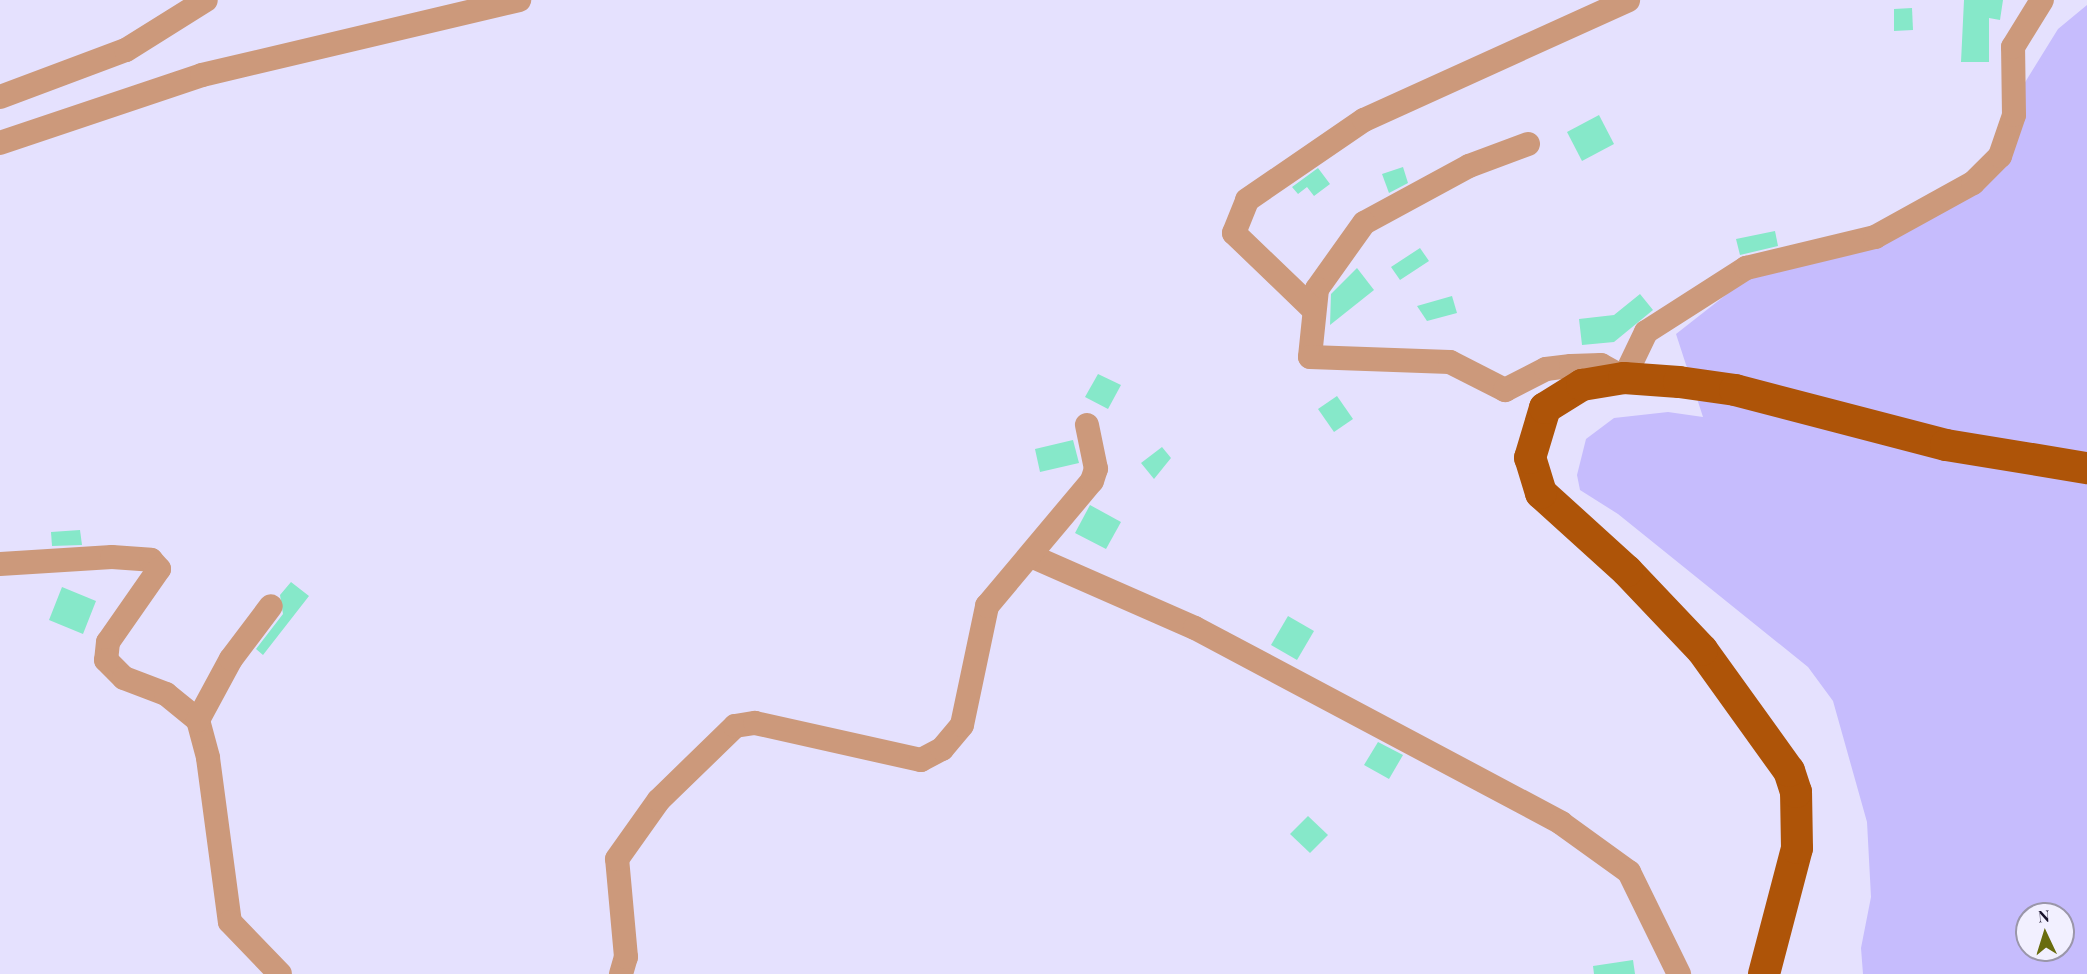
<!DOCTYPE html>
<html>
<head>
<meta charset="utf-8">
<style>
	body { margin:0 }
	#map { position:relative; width:2087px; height:974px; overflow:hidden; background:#e5e1fe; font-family:"Playfair Display",serif }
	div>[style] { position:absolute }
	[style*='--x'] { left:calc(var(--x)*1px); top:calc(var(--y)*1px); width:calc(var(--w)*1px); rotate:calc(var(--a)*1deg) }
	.green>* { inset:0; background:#c6bcfd }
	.building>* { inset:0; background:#86e8c9 }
	.minor>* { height:24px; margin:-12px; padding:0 12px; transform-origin:12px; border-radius:12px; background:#cc997b }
	.major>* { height:32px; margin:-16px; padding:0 16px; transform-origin:16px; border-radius:16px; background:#ae5408 }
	span { translate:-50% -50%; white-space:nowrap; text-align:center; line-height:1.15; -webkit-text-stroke:6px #f2f0ff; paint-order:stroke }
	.north { position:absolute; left:2015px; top:902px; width:60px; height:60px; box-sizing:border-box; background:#f2f0ff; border:2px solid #9a96a9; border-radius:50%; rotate:356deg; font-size:16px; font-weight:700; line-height:24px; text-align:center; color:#161029 }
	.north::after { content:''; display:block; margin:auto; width:21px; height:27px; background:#696c0e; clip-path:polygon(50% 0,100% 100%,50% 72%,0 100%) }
</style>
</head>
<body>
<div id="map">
	<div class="green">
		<i style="clip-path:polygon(evenodd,2087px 5px,2087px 974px,1863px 974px,1861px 948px,1871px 897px,1867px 822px,1833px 701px,1808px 667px,1618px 514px,1580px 490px,1577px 475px,1586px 439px,1614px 418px,1668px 412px,1703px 417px,1676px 334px,1750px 276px,1890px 238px,1996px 168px,2024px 84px,2058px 29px,2087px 5px,2027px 914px,2063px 914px,2063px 950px,2027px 950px,2027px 914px)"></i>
	</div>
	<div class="building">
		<i style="clip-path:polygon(1964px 0,2003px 0,2000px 20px,1989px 18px,1989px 62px,1961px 62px)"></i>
		<i style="clip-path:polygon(1912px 8px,1913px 30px,1894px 31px,1894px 9px)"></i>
		<i style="clip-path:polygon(1599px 115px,1614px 144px,1582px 161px,1567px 132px)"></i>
		<i style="clip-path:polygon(1403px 167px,1408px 183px,1389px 193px,1382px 174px)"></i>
		<i style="clip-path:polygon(1318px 168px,1330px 184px,1314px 196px,1307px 187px,1298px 194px,1292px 187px)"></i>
		<i style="clip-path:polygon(1775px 231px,1778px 246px,1740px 255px,1736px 239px)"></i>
		<i style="clip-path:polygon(1420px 248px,1429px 261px,1400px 280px,1391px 267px)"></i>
		<i style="clip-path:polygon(1357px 268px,1374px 290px,1330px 325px,1331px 294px)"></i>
		<i style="clip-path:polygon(1640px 294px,1653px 310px,1614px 342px,1582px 345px,1579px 319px,1614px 315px)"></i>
		<i style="clip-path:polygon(1452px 296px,1457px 313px,1427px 321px,1417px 306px)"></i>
		<i style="clip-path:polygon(1098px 374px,1121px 385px,1108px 409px,1085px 397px)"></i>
		<i style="clip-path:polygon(1337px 396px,1353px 419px,1334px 432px,1318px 409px)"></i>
		<i style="clip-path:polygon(1073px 440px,1079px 463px,1040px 472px,1035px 449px)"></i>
		<i style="clip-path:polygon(1162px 447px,1171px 458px,1154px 479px,1141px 463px)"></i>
		<i style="clip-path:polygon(1090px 505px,1121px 522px,1106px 549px,1075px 533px)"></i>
		<i style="clip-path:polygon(80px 530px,82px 545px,52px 546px,51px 532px)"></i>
		<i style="clip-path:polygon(291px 582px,309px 596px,263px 655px,256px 649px,283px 614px,280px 595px)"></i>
		<i style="clip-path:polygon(62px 587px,96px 601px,83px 634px,49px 620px)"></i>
		<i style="clip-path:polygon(1288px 616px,1314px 631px,1297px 660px,1271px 645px)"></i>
		<i style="clip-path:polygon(1378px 742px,1403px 755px,1389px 779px,1364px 765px)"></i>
		<i style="clip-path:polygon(1308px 816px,1328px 835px,1310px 853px,1290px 834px)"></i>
		<i style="clip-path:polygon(1633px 960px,1635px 974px,1594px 974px,1593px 966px)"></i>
	</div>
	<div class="minor">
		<i style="--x:0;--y:97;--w:134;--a:-20.5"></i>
		<i style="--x:126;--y:50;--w:94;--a:-32"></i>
		<i style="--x:0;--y:143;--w:213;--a:-18.6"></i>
		<i style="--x:202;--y:75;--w:326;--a:-13.3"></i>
		<i style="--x:1528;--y:144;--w:63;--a:159.6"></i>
		<i style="--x:1469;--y:166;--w:119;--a:151.5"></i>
		<i style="--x:1364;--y:223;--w:81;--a:125.5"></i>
		<i style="--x:1317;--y:289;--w:68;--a:95.9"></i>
		<i style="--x:1310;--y:357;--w:140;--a:2"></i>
		<i style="--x:1450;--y:362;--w:62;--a:27"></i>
		<i style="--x:1505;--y:390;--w:46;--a:-27.1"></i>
		<i style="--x:1546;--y:369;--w:25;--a:-7"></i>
		<i style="--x:1571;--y:366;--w:30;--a:-2"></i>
		<i style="--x:1601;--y:365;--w:26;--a:29"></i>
		<i style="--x:1624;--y:378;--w:51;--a:-64.4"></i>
		<i style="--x:1646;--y:332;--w:119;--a:-32.6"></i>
		<i style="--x:1746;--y:268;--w:133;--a:-13.5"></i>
		<i style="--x:1875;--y:237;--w:112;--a:-28.9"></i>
		<i style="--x:1973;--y:183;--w:38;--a:-45"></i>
		<i style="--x:2000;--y:156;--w:43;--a:-71.1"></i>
		<i style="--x:2014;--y:115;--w:68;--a:-90.8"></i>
		<i style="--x:2013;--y:47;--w:55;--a:-58.3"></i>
		<i style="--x:1314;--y:310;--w:111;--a:-136.1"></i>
		<i style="--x:1234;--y:233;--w:35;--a:-68"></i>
		<i style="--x:1247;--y:200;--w:142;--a:-34.4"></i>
		<i style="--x:1364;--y:120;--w:290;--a:-24.4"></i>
		<i style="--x:1031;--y:556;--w:179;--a:23.7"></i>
		<i style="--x:1195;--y:628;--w:415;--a:28"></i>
		<i style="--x:1561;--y:823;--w:84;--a:35.8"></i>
		<i style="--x:1629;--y:872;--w:114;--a:63.9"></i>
		<i style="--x:0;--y:564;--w:112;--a:-3.6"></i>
		<i style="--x:112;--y:557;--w:39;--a:4"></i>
		<i style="--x:151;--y:560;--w:12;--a:48"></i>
		<i style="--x:159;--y:569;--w:89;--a:124.9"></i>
		<i style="--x:108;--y:642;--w:18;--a:96"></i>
		<i style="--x:106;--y:660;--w:25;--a:45"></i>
		<i style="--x:124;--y:678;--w:45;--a:20.9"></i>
		<i style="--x:166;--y:694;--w:41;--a:39.1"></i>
		<i style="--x:198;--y:720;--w:39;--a:75"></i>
		<i style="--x:208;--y:758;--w:165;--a:82.4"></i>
		<i style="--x:230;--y:922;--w:72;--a:46.1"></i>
		<i style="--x:198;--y:720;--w:69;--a:-61.6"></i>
		<i style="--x:231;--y:659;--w:66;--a:-53"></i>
		<i style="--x:621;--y:974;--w:18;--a:-74"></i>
		<i style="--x:626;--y:957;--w:98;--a:-95.2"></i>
		<i style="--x:617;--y:859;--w:72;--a:-54.6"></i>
		<i style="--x:659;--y:800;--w:106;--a:-44.2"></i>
		<i style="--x:735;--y:726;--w:20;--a:-9"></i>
		<i style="--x:755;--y:723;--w:170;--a:12.6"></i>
		<i style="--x:921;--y:760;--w:24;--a:-28"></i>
		<i style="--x:942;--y:749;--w:31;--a:-50"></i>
		<i style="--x:962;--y:725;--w:122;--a:-78.1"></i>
		<i style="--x:987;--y:606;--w:163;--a:-50"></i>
		<i style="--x:1092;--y:481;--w:13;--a:-72"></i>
		<i style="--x:1096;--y:469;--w:45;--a:-101.6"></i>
	</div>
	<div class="major">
		<i style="--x:1764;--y:974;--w:130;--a:-75.3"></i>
		<i style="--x:1797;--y:848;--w:56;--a:-91"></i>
		<i style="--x:1796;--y:792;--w:22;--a:-108"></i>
		<i style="--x:1789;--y:771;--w:149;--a:-125.7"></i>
		<i style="--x:1702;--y:650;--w:109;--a:-133.5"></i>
		<i style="--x:1627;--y:571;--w:116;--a:-137.8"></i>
		<i style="--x:1541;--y:493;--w:37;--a:-107"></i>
		<i style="--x:1530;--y:458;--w:52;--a:-73.3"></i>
		<i style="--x:1545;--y:408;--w:44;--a:-31.9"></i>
		<i style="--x:1582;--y:385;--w:43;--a:-9.5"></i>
		<i style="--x:1624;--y:378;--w:55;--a:4.2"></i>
		<i style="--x:1679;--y:382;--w:57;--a:8.1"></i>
		<i style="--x:1735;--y:390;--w:218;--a:14.6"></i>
		<i style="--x:1946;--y:445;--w:143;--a:9.3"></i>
	</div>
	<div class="north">N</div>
</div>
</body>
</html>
